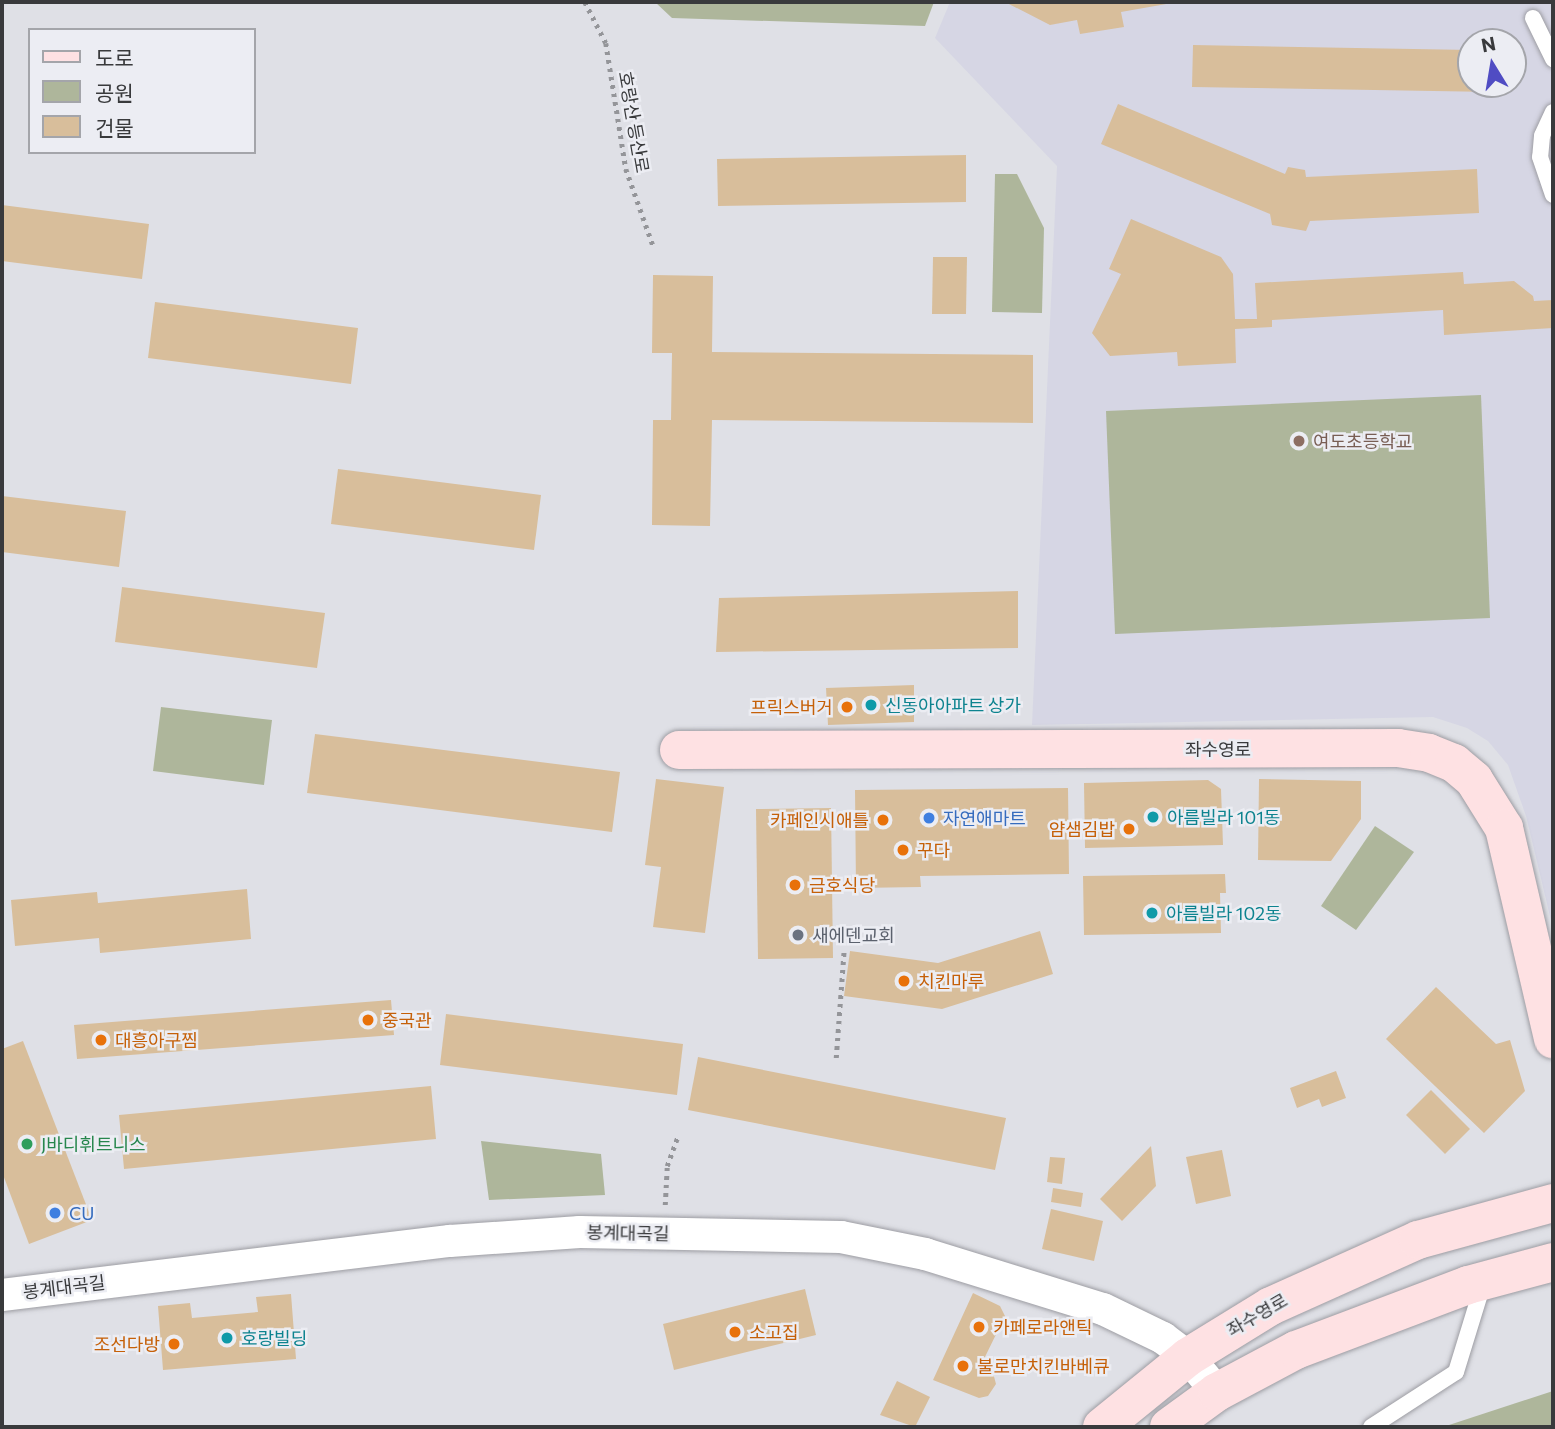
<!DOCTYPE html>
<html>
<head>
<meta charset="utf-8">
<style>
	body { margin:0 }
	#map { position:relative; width:1555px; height:1429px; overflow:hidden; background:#dfe0e6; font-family:Commissioner,"Noto Sans KR",sans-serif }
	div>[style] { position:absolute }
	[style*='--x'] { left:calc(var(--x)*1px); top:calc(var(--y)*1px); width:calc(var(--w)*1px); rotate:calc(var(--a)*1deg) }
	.built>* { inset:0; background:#d6d6e4 }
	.green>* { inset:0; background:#aeb69b }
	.building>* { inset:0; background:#d8be9b }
	.path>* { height:4.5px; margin-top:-2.25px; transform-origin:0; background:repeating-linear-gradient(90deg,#949599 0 3.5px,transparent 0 8.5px) }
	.roads { filter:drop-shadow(0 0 2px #9d9da3) drop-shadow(0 0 2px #9d9da3) }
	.lane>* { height:16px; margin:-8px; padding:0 8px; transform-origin:8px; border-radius:8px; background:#fff }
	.street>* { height:32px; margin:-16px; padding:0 16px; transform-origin:16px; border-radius:16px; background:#fff }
	.secondary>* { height:38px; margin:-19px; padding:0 19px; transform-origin:19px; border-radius:19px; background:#fee1e3 }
	.dots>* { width:19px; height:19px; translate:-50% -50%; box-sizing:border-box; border:4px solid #ecedf3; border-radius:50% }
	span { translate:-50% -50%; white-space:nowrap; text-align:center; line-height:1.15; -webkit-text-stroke:5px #ecedf3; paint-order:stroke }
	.street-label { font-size:18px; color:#393a3c }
	.education-label { font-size:18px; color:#785e54 }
	.left { translate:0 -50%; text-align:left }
	.culture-label { font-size:18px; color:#0d838f }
	.food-label { font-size:18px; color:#c56008 }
	.right { translate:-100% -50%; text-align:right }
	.shop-label { font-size:18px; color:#366cbe }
	.worship-label { font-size:18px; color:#5b616d }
	.leisure-label { font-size:18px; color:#27864d }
	.frame { position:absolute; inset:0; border:4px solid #393a3c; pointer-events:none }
	.legend { position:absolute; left:28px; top:28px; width:228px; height:126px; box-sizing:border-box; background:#ecedf3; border:2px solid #a4a5aa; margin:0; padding:9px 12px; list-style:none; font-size:21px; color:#393a3c }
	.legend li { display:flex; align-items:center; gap:14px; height:35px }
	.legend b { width:35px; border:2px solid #a4a5aa }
	.north { position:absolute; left:1457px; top:28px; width:70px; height:70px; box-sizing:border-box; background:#ecedf3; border:2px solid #a4a5aa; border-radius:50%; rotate:349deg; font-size:19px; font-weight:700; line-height:28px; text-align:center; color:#393a3c }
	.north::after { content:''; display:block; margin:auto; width:24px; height:32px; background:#504cc3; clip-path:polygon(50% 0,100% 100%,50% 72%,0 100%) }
</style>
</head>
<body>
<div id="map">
	<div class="built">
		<i style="clip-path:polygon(evenodd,950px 2px,1553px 2px,1553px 929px,1526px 816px,1508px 765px,1488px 741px,1467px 728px,1433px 717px,1032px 725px,1057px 166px,935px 38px,950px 2px,1471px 42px,1513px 42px,1513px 84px,1471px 84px,1471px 42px)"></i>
	</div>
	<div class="green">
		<i style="clip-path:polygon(655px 2px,934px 2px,925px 26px,672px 18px)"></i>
		<i style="clip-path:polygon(995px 174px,1017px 174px,1044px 228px,1042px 313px,992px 312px)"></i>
		<i style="clip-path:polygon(1481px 395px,1490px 618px,1115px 634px,1106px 411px)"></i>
		<i style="clip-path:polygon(161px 707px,272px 720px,264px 785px,153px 771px)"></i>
		<i style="clip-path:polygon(1375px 826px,1414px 852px,1356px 930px,1321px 906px)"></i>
		<i style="clip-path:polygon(481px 1141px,601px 1154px,605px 1195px,489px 1200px)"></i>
		<i style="clip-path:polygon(1553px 1391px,1553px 1427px,1445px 1427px,1449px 1425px)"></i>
	</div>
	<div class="building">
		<i style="clip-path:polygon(1005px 2px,1172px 2px,1172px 3px,1121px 12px,1124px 27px,1080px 34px,1077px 20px,1050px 25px)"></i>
		<i style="clip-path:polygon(1193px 45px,1471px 50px,1471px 84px,1493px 84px,1493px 92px,1192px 87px)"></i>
		<i style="clip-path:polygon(1118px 104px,1285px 174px,1288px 167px,1305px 170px,1306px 177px,1477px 169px,1479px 213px,1310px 221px,1306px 231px,1272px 225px,1270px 214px,1101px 144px)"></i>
		<i style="clip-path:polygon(966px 155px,966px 202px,718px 206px,717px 159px)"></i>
		<i style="clip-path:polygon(2px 205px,149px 224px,142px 279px,2px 261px)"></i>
		<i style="clip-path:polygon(1131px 219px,1221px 257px,1233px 274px,1235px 319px,1257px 319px,1255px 283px,1463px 272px,1464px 284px,1514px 281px,1533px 296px,1534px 301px,1553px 300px,1553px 328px,1444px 335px,1443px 310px,1272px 320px,1272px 327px,1235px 329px,1236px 363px,1178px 366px,1177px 352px,1110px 356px,1092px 333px,1121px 274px,1109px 269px)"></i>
		<i style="clip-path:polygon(933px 257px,967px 257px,966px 314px,932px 314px)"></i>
		<i style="clip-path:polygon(653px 275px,713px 276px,712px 352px,1033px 355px,1033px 423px,712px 420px,710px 526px,652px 525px,653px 420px,671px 420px,672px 353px,652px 353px)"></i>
		<i style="clip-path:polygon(155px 302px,358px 328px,351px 384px,148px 358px)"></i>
		<i style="clip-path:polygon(338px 469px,541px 495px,534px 550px,331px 524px)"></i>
		<i style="clip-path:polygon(2px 496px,126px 511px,119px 567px,2px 552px)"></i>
		<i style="clip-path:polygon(122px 587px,325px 613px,317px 668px,115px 642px)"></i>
		<i style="clip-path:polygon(1018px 591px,1018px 648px,716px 652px,719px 598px)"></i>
		<i style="clip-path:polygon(914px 685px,914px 722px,828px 725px,826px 688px)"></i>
		<i style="clip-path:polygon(315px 734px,620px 772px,612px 832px,307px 793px)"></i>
		<i style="clip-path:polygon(656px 779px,724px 787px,705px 933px,653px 927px,661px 867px,645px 865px)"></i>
		<i style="clip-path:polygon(1259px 779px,1361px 781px,1361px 819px,1331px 861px,1258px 860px)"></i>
		<i style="clip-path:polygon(1208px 780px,1221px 789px,1223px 845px,1085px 848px,1084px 783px)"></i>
		<i style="clip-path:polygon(1068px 788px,1069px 874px,920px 876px,921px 887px,856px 888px,855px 790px)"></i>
		<i style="clip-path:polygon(831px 808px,833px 958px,758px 959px,756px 809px)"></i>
		<i style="clip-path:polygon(1225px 874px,1226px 893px,1220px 893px,1221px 933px,1084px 935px,1083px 876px)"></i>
		<i style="clip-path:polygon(247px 889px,251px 939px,100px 953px,99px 938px,15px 946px,11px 900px,97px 892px,98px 903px)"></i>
		<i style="clip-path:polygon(1040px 931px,1053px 974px,942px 1009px,844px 996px,850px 951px,938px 963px)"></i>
		<i style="clip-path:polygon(1436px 987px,1496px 1044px,1510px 1040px,1525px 1091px,1484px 1133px,1386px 1039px)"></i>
		<i style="clip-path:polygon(391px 1000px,394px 1035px,77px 1059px,74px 1025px)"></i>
		<i style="clip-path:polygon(446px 1014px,683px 1044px,677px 1095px,440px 1065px)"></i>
		<i style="clip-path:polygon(23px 1041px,92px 1220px,29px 1244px,2px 1172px,2px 1049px)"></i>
		<i style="clip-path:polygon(698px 1057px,1006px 1118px,995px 1170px,688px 1110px)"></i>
		<i style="clip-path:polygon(1336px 1071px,1346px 1098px,1322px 1107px,1319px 1099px,1297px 1108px,1290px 1088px)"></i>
		<i style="clip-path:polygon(431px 1086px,436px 1139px,124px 1169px,119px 1115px)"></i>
		<i style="clip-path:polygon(1431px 1090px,1470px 1129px,1445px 1154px,1406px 1115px)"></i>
		<i style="clip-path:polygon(1151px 1146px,1156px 1186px,1122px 1221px,1100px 1199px)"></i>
		<i style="clip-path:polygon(1222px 1150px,1231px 1196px,1196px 1204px,1186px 1157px)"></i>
		<i style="clip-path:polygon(1050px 1157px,1065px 1158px,1062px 1184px,1047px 1182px)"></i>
		<i style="clip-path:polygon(1053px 1188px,1083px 1193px,1081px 1207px,1051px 1202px)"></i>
		<i style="clip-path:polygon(1051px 1209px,1103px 1221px,1094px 1261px,1042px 1249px)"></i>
		<i style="clip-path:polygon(805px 1289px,816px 1335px,674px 1370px,663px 1324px)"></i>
		<i style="clip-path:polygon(973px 1293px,1000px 1306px,1005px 1316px,983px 1361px,992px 1369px,996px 1384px,988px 1396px,979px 1398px,933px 1380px)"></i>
		<i style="clip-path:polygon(291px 1294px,296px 1359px,163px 1370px,158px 1306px,190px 1303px,192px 1318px,258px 1312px,256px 1297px)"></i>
		<i style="clip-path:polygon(897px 1381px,930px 1397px,915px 1427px,880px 1415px)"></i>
	</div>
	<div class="path">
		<i style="--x:585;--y:2;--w:46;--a:62.9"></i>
		<i style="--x:606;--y:43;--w:128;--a:81"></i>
		<i style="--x:626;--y:169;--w:84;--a:70.5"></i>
		<i style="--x:836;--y:1058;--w:110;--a:-85.8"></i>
		<i style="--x:665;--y:1205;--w:39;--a:-87"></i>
		<i style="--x:667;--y:1166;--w:32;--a:-70"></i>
	</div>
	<div class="roads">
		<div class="lane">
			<i style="--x:1533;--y:18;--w:46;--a:64"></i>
			<i style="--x:1553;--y:112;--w:26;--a:115"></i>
			<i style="--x:1542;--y:136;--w:21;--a:95"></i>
			<i style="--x:1540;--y:157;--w:40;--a:71.1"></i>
			<i style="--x:1371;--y:1427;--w:101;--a:-32.9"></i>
			<i style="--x:1456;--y:1372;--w:95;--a:-72.9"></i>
		</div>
		<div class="street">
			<i style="--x:2;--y:1295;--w:451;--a:-6.9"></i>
			<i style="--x:450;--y:1241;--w:130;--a:-4"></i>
			<i style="--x:580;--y:1232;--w:261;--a:1.1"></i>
			<i style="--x:841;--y:1237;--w:86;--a:11.4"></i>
			<i style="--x:925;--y:1254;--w:186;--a:17.2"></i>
			<i style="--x:1103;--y:1309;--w:67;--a:25.8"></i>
			<i style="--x:1163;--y:1338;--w:31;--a:37"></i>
			<i style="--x:1188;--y:1357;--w:45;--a:50.4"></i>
		</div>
		<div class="secondary">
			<i style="--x:679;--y:750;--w:719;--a:-0.16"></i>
			<i style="--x:1398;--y:748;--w:31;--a:9"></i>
			<i style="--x:1429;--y:753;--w:27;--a:22"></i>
			<i style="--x:1454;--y:763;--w:26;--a:40"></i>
			<i style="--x:1474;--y:780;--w:57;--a:58"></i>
			<i style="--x:1504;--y:828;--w:217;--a:76.9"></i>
			<i style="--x:1102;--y:1427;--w:111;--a:-39.1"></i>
			<i style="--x:1188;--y:1357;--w:97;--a:-31.6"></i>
			<i style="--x:1271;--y:1306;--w:161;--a:-24.2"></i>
			<i style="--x:1418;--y:1240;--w:140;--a:-15.3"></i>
			<i style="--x:1169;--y:1427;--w:59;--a:-36.1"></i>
			<i style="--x:1217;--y:1392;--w:89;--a:-28"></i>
			<i style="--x:1296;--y:1350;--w:184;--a:-20.7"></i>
			<i style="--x:1468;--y:1285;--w:88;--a:-15.1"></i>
		</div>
	</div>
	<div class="dots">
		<i style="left:1299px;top:441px;background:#8d6e63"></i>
		<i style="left:871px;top:705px;background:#0f9aa8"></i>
		<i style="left:847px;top:707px;background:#e8710a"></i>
		<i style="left:1153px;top:817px;background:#0f9aa8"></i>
		<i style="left:929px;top:818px;background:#3f7fe0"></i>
		<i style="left:883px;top:820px;background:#e8710a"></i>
		<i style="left:1129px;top:829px;background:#e8710a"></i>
		<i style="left:903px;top:850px;background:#e8710a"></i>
		<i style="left:795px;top:885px;background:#e8710a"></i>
		<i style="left:1152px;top:913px;background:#0f9aa8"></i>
		<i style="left:798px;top:935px;background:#6b7280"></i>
		<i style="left:904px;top:981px;background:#e8710a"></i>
		<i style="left:368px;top:1020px;background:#e8710a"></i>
		<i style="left:101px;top:1040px;background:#e8710a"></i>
		<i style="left:27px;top:1144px;background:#2e9e5b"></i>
		<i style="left:55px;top:1213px;background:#3f7fe0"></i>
		<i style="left:979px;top:1327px;background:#e8710a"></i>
		<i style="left:735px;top:1332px;background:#e8710a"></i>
		<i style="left:227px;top:1338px;background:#0f9aa8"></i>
		<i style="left:174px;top:1344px;background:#e8710a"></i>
		<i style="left:963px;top:1366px;background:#e8710a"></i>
	</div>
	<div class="street-label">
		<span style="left:634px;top:122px;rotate:80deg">호랑산 등산로</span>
		<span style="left:1218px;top:749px">좌수영로</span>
		<span style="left:628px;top:1233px;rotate:1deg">봉계대곡길</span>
		<span style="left:64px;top:1287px;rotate:-7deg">봉계대곡길</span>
		<span style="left:1257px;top:1315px;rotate:-30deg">좌수영로</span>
	</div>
	<div class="education-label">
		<span class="left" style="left:1313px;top:441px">여도초등학교</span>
	</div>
	<div class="culture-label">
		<span class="left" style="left:885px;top:705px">신동아아파트 상가</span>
		<span class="left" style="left:1167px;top:817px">아름빌라 101동</span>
		<span class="left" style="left:1166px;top:913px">아름빌라 102동</span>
		<span class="left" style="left:241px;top:1338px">호랑빌딩</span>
	</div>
	<div class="food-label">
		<span class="right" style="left:833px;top:707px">프릭스버거</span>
		<span class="right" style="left:869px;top:820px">카페인시애틀</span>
		<span class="right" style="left:1115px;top:829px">얌샘김밥</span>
		<span class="left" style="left:917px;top:850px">꾸다</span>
		<span class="left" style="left:809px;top:885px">금호식당</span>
		<span class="left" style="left:918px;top:981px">치킨마루</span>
		<span class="left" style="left:382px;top:1020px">중국관</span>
		<span class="left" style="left:115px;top:1040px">대흥아구찜</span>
		<span class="left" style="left:993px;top:1327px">카페로라앤틱</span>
		<span class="left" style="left:749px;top:1332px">소고집</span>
		<span class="right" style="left:160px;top:1344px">조선다방</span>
		<span class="left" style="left:977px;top:1366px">불로만치킨바베큐</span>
	</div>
	<div class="shop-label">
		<span class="left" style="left:943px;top:818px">자연애마트</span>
		<span class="left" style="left:69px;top:1213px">CU</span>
	</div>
	<div class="worship-label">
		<span class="left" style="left:812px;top:935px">새에덴교회</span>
	</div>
	<div class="leisure-label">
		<span class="left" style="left:41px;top:1144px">J바디휘트니스</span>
	</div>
	<div class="frame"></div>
	<ul class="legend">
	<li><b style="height:9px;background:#fee1e3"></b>도로</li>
	<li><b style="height:19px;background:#aeb69b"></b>공원</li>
	<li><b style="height:19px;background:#d8be9b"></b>건물</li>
	</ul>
	<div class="north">N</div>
</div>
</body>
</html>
